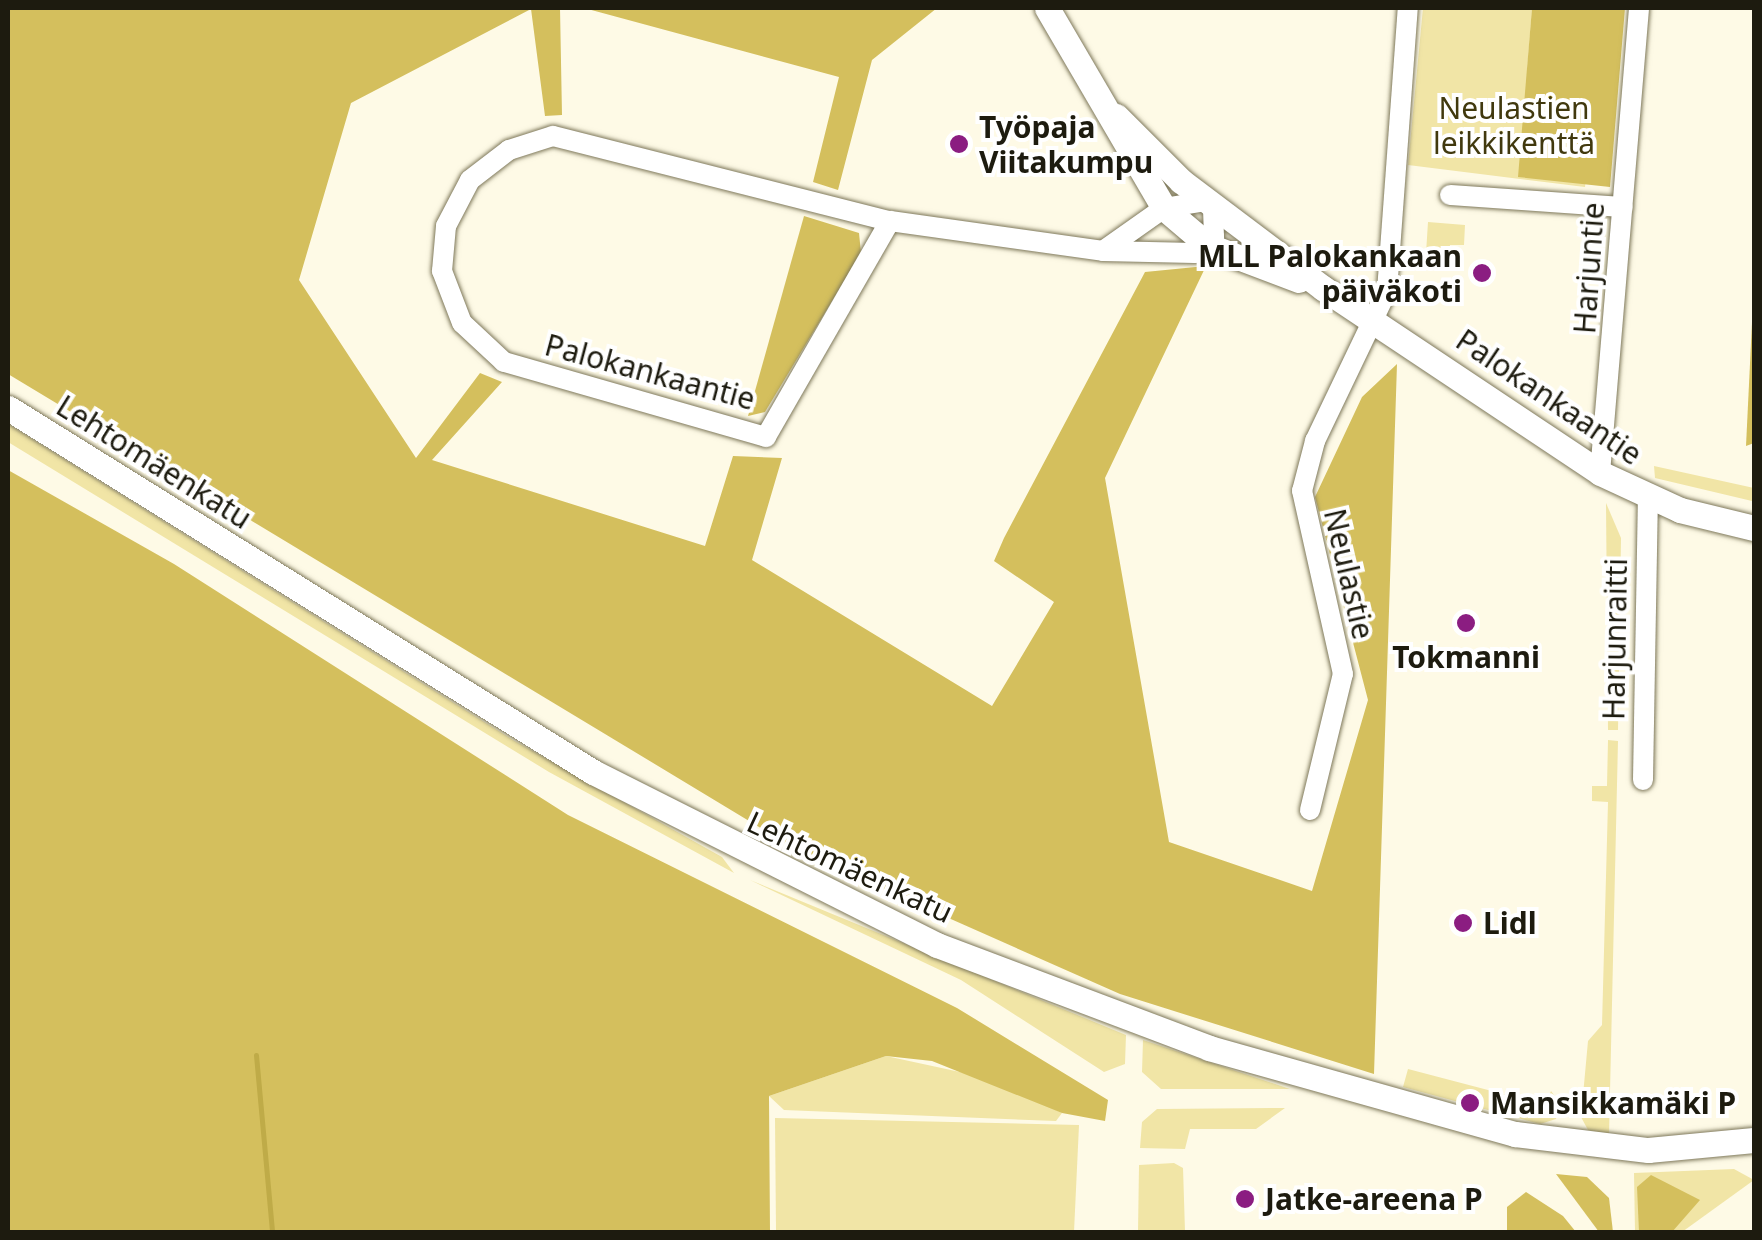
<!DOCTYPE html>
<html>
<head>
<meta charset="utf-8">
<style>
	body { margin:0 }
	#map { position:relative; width:1762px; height:1240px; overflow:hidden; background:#fefae6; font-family:"Noto Sans",sans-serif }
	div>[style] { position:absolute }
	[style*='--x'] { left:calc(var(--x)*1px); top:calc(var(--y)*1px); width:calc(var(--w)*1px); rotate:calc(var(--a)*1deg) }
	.green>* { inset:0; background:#f1e5a6 }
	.forest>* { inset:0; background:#d4bf5d }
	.stream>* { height:5px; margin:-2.5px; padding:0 2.5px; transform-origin:2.5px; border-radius:2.5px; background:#bfab48 }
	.roads { filter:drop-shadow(0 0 2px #7e785a) drop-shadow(0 0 2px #7e785a) }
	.minor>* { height:20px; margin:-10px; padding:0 10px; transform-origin:10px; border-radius:10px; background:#fff }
	.tertiary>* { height:25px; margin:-12.5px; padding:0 12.5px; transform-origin:12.5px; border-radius:12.5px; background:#fff }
	.dots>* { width:28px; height:28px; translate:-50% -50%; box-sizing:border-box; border:5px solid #fff; border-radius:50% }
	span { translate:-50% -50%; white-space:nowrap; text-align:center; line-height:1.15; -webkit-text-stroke:8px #fff; paint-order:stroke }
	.park-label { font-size:30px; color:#41390e }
	.poi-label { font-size:30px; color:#1d1b0f; font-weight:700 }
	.left { translate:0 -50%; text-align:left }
	.right { translate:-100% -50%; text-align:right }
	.street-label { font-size:30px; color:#1d1b0f }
	.frame { position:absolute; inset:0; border:10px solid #1d1b0f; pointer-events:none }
</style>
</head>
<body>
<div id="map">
	<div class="green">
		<i style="clip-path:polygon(1423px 8px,1532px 8px,1527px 71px,1597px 76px,1585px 187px,1408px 165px)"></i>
		<i style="clip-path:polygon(1428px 222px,1465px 225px,1464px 245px,1450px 245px,1448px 271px,1425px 269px)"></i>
		<i style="clip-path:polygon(8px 424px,513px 740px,722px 857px,734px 873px,549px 772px,8px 442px)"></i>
		<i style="clip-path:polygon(1654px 466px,1754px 488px,1754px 509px,1752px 501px,1655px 478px)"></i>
		<i style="clip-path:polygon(1606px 503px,1621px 538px,1618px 730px,1608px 730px)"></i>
		<i style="clip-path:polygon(1608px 740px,1618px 741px,1609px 1136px,1588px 1130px,1581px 1117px,1588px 1041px,1602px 1025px,1608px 802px,1592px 801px,1592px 786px,1607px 786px)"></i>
		<i style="clip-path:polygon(750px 880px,1126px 1035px,1125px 1064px,1104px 1072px,961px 980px)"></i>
		<i style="clip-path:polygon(1143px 1040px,1290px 1089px,1291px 1089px,1161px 1089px,1142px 1072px)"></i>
		<i style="clip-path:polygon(886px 1056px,997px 1080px,1062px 1113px,1056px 1121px,784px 1110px,769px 1096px)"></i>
		<i style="clip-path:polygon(1408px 1069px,1545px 1105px,1551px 1091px,1561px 1104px,1556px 1119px,1540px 1124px,1403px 1087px)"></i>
		<i style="clip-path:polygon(1285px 1108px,1256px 1129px,1190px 1129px,1185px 1149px,1140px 1148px,1142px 1122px,1157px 1109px)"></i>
		<i style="clip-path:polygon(775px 1118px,1079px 1125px,1074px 1232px,776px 1232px)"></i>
		<i style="clip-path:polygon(1174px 1163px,1183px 1168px,1185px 1232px,1138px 1232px,1139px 1165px)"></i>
		<i style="clip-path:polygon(1734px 1169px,1754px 1180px,1682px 1232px,1635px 1232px,1634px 1173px)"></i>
	</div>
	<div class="forest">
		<i style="clip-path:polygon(8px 8px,560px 8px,562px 115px,545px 116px,531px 9px,351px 103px,299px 280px,416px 458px,480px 373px,502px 382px,432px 460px,705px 546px,733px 456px,782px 458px,752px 560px,992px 706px,1054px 602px,994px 561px,1004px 538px,1145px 272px,1206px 266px,1105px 478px,1169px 842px,1312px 891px,1368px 700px,1315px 497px,1362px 397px,1397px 364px,1374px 1074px,1120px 994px,804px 854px,8px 374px)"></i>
		<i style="clip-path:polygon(584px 8px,937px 8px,872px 60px,838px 190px,813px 182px,839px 77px)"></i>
		<i style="clip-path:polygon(1532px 8px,1625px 8px,1610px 187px,1518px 177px)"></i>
		<i style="clip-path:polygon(804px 216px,859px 233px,861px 253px,765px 412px,748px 416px)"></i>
		<i style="clip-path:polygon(1754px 281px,1754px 443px,1746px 446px)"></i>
		<i style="clip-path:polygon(8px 470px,174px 564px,568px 815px,957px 1008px,1108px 1100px,1105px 1121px,1062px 1113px,932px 1061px,886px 1056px,769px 1096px,770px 1232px,8px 1232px)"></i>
		<i style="clip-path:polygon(1556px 1174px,1587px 1177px,1609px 1198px,1613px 1232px,1599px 1232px)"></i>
		<i style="clip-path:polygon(1651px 1175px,1700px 1200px,1672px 1232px,1639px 1232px,1637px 1187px)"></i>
		<i style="clip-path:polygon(1526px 1192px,1563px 1216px,1576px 1232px,1507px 1232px,1507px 1207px)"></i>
	</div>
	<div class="stream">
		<i style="--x:256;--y:1055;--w:178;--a:84.8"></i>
	</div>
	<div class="roads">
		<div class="minor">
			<i style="--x:1450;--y:195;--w:173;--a:4"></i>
			<i style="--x:890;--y:221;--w:249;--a:119.9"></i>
			<i style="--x:766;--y:437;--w:273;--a:-164"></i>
			<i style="--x:504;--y:362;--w:57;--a:-137.1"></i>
			<i style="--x:462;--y:323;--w:56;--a:-111"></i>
			<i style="--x:442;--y:271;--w:45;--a:-84.9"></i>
			<i style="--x:446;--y:226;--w:52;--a:-62.4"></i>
			<i style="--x:470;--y:180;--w:49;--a:-37.6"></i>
			<i style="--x:509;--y:150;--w:46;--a:-17.7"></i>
			<i style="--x:553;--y:136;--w:348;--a:14.2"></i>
			<i style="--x:890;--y:221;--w:215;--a:8"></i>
			<i style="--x:1103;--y:251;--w:92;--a:1.2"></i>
			<i style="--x:1195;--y:253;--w:25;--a:-40"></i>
			<i style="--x:1214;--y:237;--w:30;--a:-92"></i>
			<i style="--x:1103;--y:251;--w:75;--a:-35.2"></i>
			<i style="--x:1164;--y:208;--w:43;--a:-9.5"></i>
			<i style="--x:1600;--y:473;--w:467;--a:-85.2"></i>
			<i style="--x:1643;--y:780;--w:281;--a:-89"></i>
			<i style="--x:1310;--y:810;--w:140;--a:-76.4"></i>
			<i style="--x:1343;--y:674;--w:188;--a:-102.6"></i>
			<i style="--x:1302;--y:491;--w:52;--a:-75.4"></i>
			<i style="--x:1315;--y:441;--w:166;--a:-64.4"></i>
			<i style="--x:1387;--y:291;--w:284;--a:-85.8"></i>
		</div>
		<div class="tertiary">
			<i style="--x:1047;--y:8;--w:232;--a:59.7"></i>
			<i style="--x:1164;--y:208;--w:59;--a:40.2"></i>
			<i style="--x:1209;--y:246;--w:96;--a:20.7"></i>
			<i style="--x:1116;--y:116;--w:92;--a:45"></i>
			<i style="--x:1181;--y:181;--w:178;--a:37"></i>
			<i style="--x:1323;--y:288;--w:333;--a:33.7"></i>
			<i style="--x:1600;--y:473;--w:88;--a:24.8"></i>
			<i style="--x:1680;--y:510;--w:76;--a:13.7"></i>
			<i style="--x:8;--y:408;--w:689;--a:31.89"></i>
			<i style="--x:593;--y:772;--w:385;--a:26.7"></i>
			<i style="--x:937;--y:945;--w:291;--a:20.7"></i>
			<i style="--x:1209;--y:1048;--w:318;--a:15.7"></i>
			<i style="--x:1515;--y:1134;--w:134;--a:6.9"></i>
			<i style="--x:1648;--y:1150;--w:106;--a:-5.4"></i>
		</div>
	</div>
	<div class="dots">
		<i style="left:959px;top:144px;background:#8b1d81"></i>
		<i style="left:1482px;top:273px;background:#8b1d81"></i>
		<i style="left:1466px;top:623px;background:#8b1d81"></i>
		<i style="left:1463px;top:923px;background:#8b1d81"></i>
		<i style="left:1470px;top:1103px;background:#8b1d81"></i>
		<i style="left:1245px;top:1199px;background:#8b1d81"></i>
	</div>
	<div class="park-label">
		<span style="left:1514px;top:125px">Neulastien<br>leikkikenttä</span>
	</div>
	<div class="poi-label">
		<span class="left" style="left:979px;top:144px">Työpaja<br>Viitakumpu</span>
		<span class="right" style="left:1462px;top:273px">MLL Palokankaan<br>päiväkoti</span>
		<span style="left:1466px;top:657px">Tokmanni</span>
		<span class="left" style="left:1483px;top:923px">Lidl</span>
		<span class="left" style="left:1490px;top:1103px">Mansikkamäki P</span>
		<span class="left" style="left:1265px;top:1199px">Jatke-areena P</span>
	</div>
	<div class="street-label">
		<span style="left:1589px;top:268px;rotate:-86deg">Harjuntie</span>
		<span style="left:650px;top:372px;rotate:15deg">Palokankaantie</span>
		<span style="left:1549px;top:397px;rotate:34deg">Palokankaantie</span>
		<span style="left:154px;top:462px;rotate:32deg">Lehtomäenkatu</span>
		<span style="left:1349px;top:574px;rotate:77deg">Neulastie</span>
		<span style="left:1615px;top:639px;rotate:-89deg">Harjunraitti</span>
		<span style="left:850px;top:867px;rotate:25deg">Lehtomäenkatu</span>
	</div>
	<div class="frame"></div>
</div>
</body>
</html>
